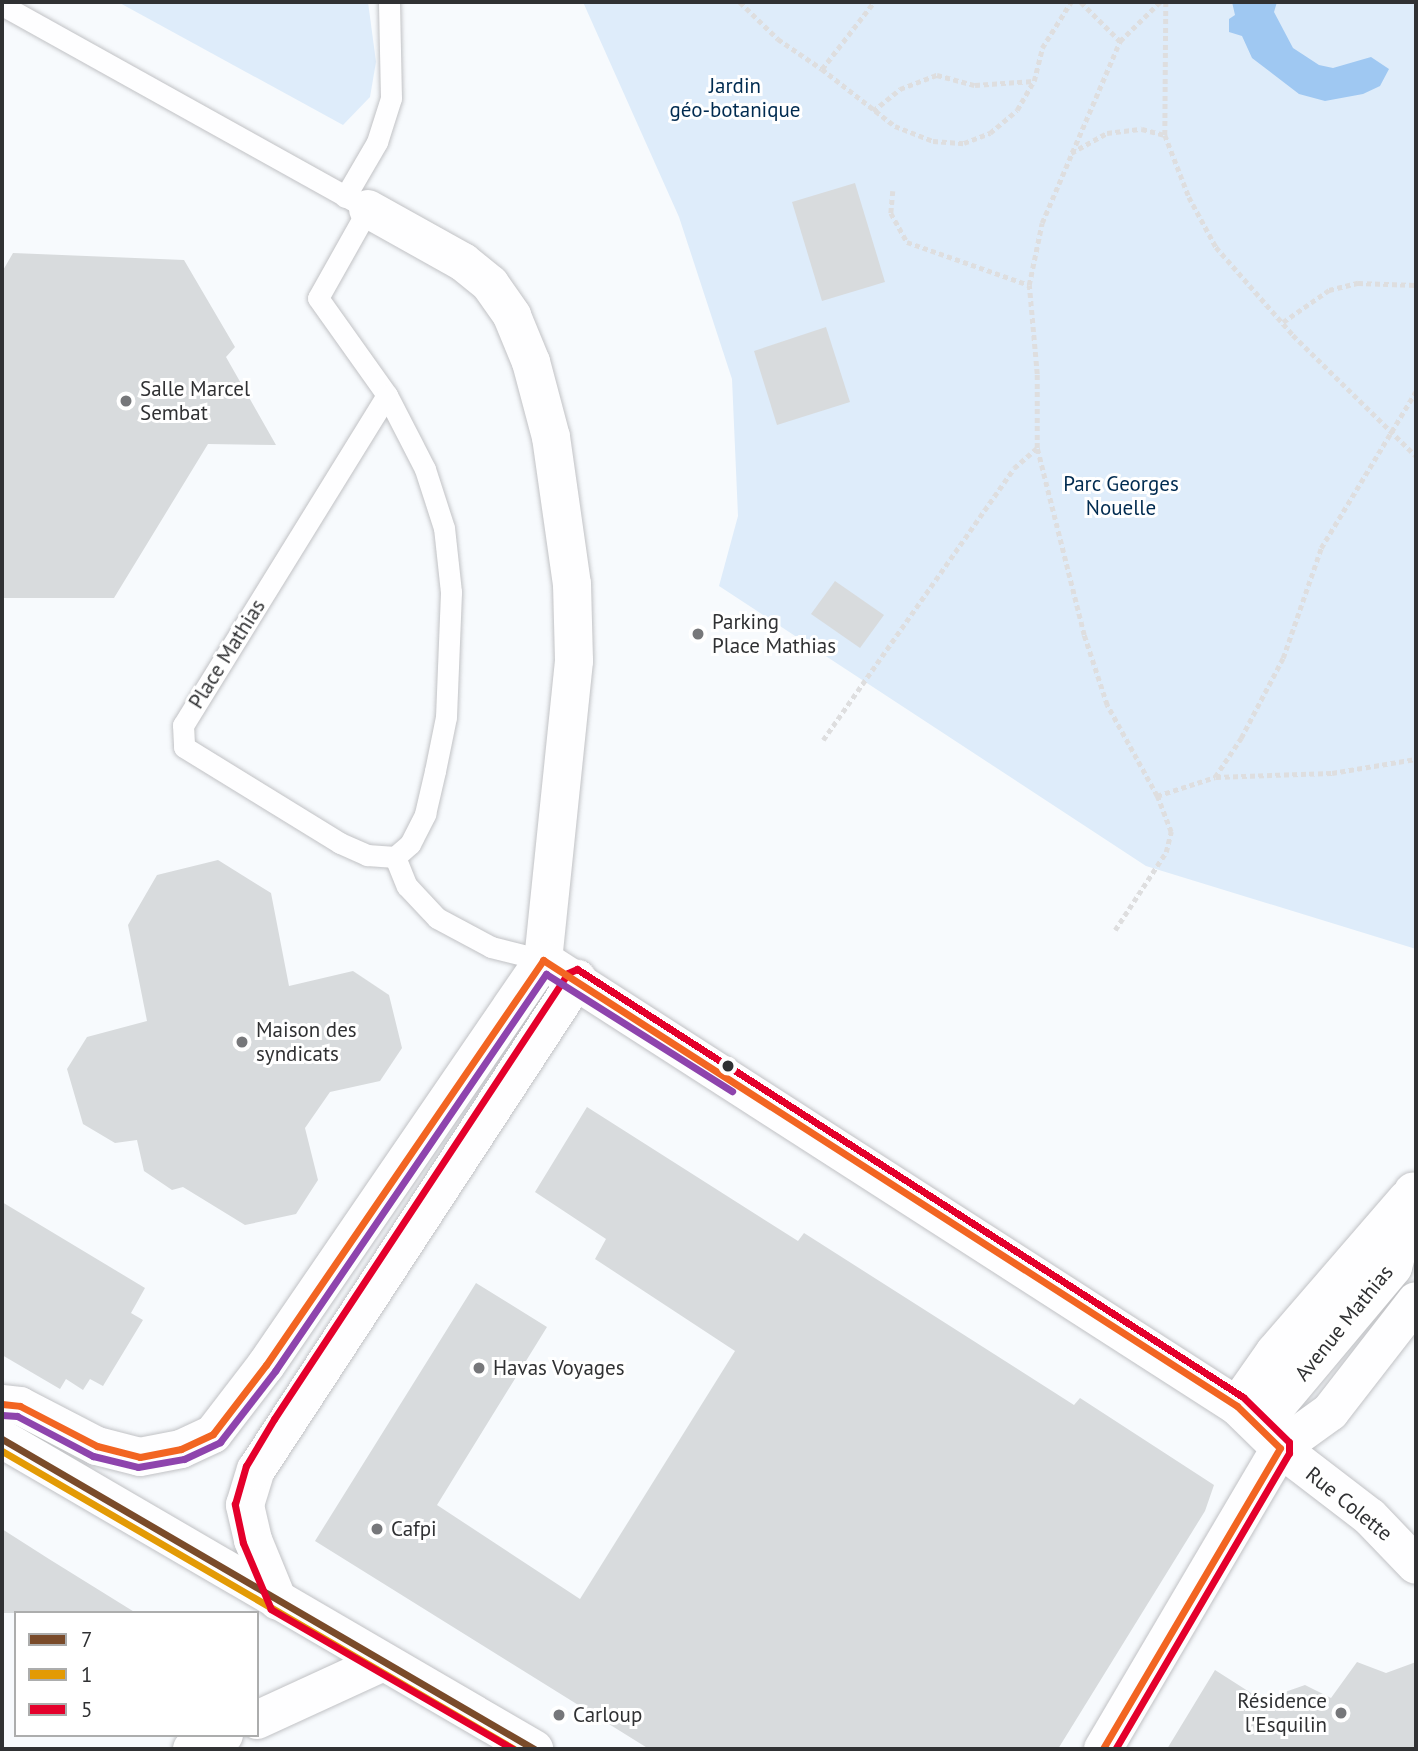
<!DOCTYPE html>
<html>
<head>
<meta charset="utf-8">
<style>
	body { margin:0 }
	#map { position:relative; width:1418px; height:1751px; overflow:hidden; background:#f7fafd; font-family:"PT Sans",sans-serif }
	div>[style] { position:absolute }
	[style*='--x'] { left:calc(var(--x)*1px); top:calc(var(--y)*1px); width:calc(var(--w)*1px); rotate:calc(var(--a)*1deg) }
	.green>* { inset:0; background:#deecfa }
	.water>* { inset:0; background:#9fc8f2 }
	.building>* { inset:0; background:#d8dbdd }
	.path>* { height:4.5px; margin-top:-2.25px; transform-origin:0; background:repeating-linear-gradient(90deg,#dededf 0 5px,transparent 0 8.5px) }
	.roads { filter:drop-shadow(0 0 2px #c1c2c5) drop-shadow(0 0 2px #c1c2c5) }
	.service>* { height:21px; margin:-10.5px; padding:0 10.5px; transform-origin:10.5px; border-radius:10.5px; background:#fefeff }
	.minor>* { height:38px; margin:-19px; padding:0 19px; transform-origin:19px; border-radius:19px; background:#fefeff }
	.tertiary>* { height:38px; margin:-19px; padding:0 19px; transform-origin:19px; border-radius:19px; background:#fefeff }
	.secondary>* { height:38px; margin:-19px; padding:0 19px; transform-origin:19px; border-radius:19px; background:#fefeff }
	.bus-1>* { height:7px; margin:-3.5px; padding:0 3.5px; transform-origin:3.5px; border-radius:3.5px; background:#7a4b2a }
	.bus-2>* { height:7px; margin:-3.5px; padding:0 3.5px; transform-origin:3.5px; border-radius:3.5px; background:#e39a05 }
	.bus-3>* { height:7px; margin:-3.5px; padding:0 3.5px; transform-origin:3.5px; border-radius:3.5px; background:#e4002b }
	.bus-4>* { height:7px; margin:-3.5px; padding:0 3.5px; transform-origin:3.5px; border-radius:3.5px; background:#f26522 }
	.bus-5>* { height:7px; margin:-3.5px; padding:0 3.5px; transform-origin:3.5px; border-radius:3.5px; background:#8e44ad }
	.dots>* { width:19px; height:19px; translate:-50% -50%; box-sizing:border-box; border:4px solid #fff; border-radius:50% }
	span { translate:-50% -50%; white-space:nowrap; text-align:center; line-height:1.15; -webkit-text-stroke:6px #fff; paint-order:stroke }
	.park-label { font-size:21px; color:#002b50 }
	.poi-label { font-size:21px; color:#303133 }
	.left { translate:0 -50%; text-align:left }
	.right { translate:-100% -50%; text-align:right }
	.street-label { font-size:21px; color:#303133 }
	.frame { position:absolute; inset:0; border:4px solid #303133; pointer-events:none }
	.legend { position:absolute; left:14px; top:1611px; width:245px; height:126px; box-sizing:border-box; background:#fff; border:2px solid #acadad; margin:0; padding:9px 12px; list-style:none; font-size:21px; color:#303133 }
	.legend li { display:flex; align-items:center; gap:14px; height:35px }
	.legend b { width:35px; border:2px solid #acadad }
</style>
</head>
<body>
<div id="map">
	<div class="green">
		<i style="clip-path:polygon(118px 2px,368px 2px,376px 62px,370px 97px,343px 125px)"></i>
		<i style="clip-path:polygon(583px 2px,1416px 2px,1416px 949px,1146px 866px,719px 586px,738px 516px,732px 379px,679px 217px)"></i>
	</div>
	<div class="water">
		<i style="clip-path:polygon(1232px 2px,1277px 2px,1274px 12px,1293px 48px,1319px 65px,1333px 68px,1371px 57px,1389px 69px,1380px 86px,1363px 94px,1325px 101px,1299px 94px,1252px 58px,1242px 36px,1229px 32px,1229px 19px,1235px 15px)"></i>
	</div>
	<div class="building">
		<i style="clip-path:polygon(855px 183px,885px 282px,822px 301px,792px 202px)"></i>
		<i style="clip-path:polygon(13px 253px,184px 260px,235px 347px,226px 357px,276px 445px,208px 444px,114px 598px,2px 598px,2px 272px)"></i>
		<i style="clip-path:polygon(826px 327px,850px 402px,777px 425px,754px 351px)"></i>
		<i style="clip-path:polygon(835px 581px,884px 615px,860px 648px,811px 614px)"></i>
		<i style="clip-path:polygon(218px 860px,271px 893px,289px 986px,353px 971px,389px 995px,402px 1048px,380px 1081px,330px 1092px,305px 1128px,318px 1180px,296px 1214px,245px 1225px,183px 1187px,172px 1190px,144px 1171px,137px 1140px,115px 1143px,83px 1124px,67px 1069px,87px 1037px,147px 1021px,128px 925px,157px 875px)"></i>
		<i style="clip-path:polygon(587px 1107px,798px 1241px,804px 1233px,1074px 1405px,1080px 1398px,1214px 1485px,1205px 1511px,1058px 1749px,649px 1749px,315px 1541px,476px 1283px,547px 1327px,437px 1505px,580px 1599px,735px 1351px,595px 1259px,606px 1239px,535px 1192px)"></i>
		<i style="clip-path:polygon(2px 1202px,145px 1288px,131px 1313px,143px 1320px,103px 1386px,90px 1379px,83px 1390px,66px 1379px,60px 1389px,2px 1355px)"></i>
		<i style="clip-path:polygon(2px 1529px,49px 1559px,136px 1613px,2px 1613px)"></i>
		<i style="clip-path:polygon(1357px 1662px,1386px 1673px,1416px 1662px,1416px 1749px,1167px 1749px,1215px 1670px,1262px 1700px,1305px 1685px,1331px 1698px)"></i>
	</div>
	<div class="path">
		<i style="--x:740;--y:2;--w:53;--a:44.2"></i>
		<i style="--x:778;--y:39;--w:53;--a:34.3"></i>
		<i style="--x:822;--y:69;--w:85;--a:-52.2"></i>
		<i style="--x:1081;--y:2;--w:55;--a:45"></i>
		<i style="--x:1166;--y:2;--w:133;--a:90.4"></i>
		<i style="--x:1165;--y:135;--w:66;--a:68.8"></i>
		<i style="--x:1189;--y:197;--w:57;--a:61.6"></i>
		<i style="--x:1216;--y:247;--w:117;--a:48.8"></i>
		<i style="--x:1293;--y:335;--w:173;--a:44.5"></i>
		<i style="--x:822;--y:69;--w:93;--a:38"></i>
		<i style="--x:895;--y:126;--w:41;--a:21.5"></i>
		<i style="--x:933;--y:141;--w:31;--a:4"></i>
		<i style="--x:964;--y:143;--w:28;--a:-21"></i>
		<i style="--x:990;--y:133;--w:35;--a:-40"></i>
		<i style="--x:1017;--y:110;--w:34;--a:-60"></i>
		<i style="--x:1034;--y:81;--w:34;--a:-76"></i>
		<i style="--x:1042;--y:48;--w:54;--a:-57.8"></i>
		<i style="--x:873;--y:111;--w:35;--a:-39"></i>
		<i style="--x:900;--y:89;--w:40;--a:-21"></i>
		<i style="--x:937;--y:75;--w:39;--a:15"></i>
		<i style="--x:975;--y:85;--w:59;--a:-3.9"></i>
		<i style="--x:1071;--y:153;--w:41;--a:-29.1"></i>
		<i style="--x:1107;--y:133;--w:35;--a:-7"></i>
		<i style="--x:1142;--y:129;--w:24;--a:15"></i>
		<i style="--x:893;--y:191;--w:22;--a:95"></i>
		<i style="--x:891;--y:213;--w:33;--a:61"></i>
		<i style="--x:907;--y:242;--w:129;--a:19.4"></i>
		<i style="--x:1283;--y:322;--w:56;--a:-34.8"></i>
		<i style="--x:1329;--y:290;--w:30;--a:-14"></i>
		<i style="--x:1358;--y:283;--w:58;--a:2"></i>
		<i style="--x:823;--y:740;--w:332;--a:-54.9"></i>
		<i style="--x:1014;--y:468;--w:30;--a:-41"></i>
		<i style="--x:1216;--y:777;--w:116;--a:-2"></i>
		<i style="--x:1332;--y:773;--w:85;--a:-9.5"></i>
		<i style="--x:1157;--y:796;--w:61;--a:-18.1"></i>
		<i style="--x:1215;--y:777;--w:47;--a:-56.3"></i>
		<i style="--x:1241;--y:738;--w:90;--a:-62.3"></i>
		<i style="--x:1283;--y:658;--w:116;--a:-70.9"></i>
		<i style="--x:1321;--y:548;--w:184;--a:-58.8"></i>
		<i style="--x:1115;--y:930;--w:93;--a:-56.8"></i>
		<i style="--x:1166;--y:852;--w:21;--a:-76"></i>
		<i style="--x:1171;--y:832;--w:39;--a:-111"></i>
		<i style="--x:1157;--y:796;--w:104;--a:-118.8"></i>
		<i style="--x:1107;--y:705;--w:74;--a:-108.2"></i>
		<i style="--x:1084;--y:635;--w:193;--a:-104.1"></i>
		<i style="--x:1037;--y:448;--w:74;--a:-90"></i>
		<i style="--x:1037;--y:374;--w:89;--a:-95.1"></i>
		<i style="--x:1029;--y:285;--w:63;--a:-78.2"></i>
		<i style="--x:1042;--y:223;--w:198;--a:-66.8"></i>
		<i style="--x:1120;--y:41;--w:56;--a:-44.3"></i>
	</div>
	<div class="roads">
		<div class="service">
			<i style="--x:2;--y:5;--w:419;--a:29.1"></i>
			<i style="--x:368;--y:209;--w:102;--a:119.3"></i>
			<i style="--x:318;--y:298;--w:119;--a:54.6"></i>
			<i style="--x:387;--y:395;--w:388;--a:121.7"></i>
			<i style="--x:183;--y:725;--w:22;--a:87"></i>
			<i style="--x:184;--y:747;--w:183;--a:31.6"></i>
			<i style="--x:340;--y:843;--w:30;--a:24"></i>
			<i style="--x:367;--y:855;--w:28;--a:4"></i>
			<i style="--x:395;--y:857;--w:20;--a:-41"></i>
			<i style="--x:410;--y:844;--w:34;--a:-63"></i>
			<i style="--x:425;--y:814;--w:44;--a:-76.9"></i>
			<i style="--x:435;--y:771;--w:55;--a:-78.5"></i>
			<i style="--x:446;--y:717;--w:125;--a:-87.7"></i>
			<i style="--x:451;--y:592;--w:64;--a:-96.2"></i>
			<i style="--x:444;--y:528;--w:62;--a:-107.9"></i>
			<i style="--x:425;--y:469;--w:83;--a:-117.2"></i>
			<i style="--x:345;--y:197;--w:64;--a:-59.8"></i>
			<i style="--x:377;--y:142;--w:46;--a:-72.3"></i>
			<i style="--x:391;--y:98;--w:96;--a:-91.2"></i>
			<i style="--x:395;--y:857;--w:31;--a:68"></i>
			<i style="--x:407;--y:886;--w:44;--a:46.8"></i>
			<i style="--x:437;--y:918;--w:61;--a:28.2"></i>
			<i style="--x:491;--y:947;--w:54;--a:14"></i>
		</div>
		<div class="minor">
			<i style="--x:368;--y:209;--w:109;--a:29.2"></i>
			<i style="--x:463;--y:262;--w:35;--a:39"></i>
			<i style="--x:490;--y:284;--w:39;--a:55"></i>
			<i style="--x:512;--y:316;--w:50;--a:67.6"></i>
			<i style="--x:531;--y:362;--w:78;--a:75.1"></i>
			<i style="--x:551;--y:437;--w:148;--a:81.9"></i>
			<i style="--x:572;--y:584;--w:77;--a:88.5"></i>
			<i style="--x:574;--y:661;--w:301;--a:95.9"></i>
			<i style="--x:257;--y:1720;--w:139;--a:-24.7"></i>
			<i style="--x:192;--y:1749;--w:35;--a:-24"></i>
		</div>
		<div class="tertiary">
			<i style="--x:1237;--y:1406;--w:66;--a:-54.9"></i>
			<i style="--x:1275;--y:1352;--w:201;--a:-49.2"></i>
			<i style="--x:1280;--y:1448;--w:39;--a:-99"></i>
			<i style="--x:1274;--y:1409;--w:185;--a:-50"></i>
			<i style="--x:1393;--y:1267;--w:78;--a:-75.1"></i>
			<i style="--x:1103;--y:1749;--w:349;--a:-59.5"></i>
			<i style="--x:1280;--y:1448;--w:62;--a:-35.8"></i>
			<i style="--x:1330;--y:1412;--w:140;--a:-52.2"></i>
		</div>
		<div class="secondary">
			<i style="--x:2;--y:1404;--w:18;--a:6"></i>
			<i style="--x:20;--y:1406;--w:87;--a:27.5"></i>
			<i style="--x:97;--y:1446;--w:44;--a:14.3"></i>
			<i style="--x:140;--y:1457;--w:42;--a:-11"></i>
			<i style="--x:181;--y:1449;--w:35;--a:-25"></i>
			<i style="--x:213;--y:1434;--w:87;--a:-52.5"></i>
			<i style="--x:266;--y:1365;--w:491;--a:-55.6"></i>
			<i style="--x:543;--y:960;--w:825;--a:32.73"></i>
			<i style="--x:1237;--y:1406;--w:60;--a:44.3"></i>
			<i style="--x:1280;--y:1448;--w:113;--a:37.5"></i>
			<i style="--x:1370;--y:1517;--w:66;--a:46.2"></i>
			<i style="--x:2;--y:1439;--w:616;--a:30.23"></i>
			<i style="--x:278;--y:1601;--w:66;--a:-112.3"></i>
			<i style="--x:253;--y:1540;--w:36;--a:-103"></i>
			<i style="--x:245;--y:1505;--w:37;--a:-73"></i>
			<i style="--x:256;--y:1470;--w:587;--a:-56.82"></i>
		</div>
	</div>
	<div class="bus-1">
		<i style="--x:2;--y:1439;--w:616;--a:30.23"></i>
	</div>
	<div class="bus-2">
		<i style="--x:2;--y:1451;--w:592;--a:30.2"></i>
	</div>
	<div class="bus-3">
		<i style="--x:513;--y:1749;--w:280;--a:-150"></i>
		<i style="--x:271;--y:1609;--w:72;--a:-113"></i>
		<i style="--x:243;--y:1543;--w:40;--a:-102"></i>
		<i style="--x:235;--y:1504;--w:40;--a:-74"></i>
		<i style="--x:246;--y:1466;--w:55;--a:-59.2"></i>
		<i style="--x:274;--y:1419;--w:534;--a:-56.61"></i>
		<i style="--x:568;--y:973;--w:10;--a:-24"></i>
		<i style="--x:577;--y:969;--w:792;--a:32.73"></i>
		<i style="--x:1243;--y:1397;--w:64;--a:44.4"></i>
		<i style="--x:1289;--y:1442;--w:11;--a:90"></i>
		<i style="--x:1289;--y:1453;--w:343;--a:120.4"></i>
	</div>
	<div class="bus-4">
		<i style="--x:2;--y:1404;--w:18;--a:6"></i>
		<i style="--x:20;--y:1406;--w:87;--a:27.5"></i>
		<i style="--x:97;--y:1446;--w:44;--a:14.3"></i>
		<i style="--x:140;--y:1457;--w:42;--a:-11"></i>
		<i style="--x:181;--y:1449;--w:35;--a:-25"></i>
		<i style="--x:213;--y:1434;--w:87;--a:-52.5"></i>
		<i style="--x:266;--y:1365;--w:491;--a:-55.6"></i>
		<i style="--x:543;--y:960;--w:825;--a:32.73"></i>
		<i style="--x:1237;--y:1406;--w:60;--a:44.3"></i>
		<i style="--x:1280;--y:1448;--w:349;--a:120.5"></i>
	</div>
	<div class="bus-5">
		<i style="--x:2;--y:1415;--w:15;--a:4"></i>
		<i style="--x:17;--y:1416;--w:86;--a:27.8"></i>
		<i style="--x:93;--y:1456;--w:46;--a:13.7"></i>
		<i style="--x:138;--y:1467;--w:47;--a:-9.9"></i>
		<i style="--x:184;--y:1459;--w:40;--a:-25"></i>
		<i style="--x:220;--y:1442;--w:90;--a:-52.2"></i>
		<i style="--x:275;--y:1371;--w:481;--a:-55.7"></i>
		<i style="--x:546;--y:974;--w:220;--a:32.2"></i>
	</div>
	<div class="dots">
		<i style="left:126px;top:401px;background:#76777a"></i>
		<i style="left:698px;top:634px;background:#76777a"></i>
		<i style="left:242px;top:1042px;background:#76777a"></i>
		<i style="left:728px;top:1066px;background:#303133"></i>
		<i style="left:479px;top:1368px;background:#76777a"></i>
		<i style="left:377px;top:1529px;background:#76777a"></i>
		<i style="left:1341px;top:1713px;background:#76777a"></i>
		<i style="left:559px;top:1715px;background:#76777a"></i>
	</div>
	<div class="park-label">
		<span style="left:735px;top:98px">Jardin<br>géo-botanique</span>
		<span style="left:1121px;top:496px">Parc Georges<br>Nouelle</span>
	</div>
	<div class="poi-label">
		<span class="left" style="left:140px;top:401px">Salle Marcel<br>Sembat</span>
		<span class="left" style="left:712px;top:634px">Parking<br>Place Mathias</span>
		<span class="left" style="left:256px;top:1042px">Maison des<br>syndicats</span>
		<span class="left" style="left:493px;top:1368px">Havas Voyages</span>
		<span class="left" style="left:391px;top:1529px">Cafpi</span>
		<span class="right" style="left:1327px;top:1713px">Résidence<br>l'Esquilin</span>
		<span class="left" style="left:573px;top:1715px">Carloup</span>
	</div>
	<div class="street-label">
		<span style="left:227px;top:654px;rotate:-58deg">Place Mathias</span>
		<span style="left:1344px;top:1323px;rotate:-51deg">Avenue Mathias</span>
		<span style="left:1349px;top:1504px;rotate:39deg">Rue Colette</span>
	</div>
	<div class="frame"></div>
	<ul class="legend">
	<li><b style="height:9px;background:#7a4b2a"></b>7</li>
	<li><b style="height:9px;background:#e39a05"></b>1</li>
	<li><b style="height:9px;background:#e4002b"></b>5</li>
	</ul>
</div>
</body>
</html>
